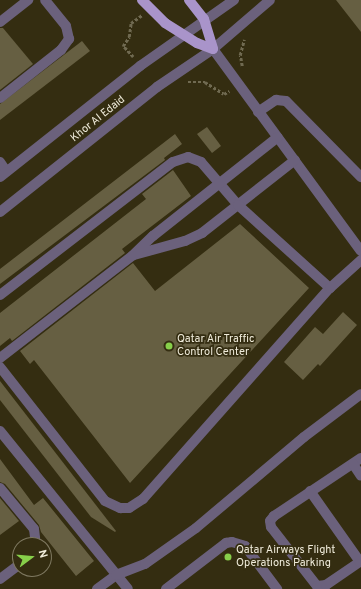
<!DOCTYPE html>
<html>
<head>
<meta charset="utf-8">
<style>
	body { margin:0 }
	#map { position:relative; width:361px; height:589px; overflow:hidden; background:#342d11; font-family:Overpass,sans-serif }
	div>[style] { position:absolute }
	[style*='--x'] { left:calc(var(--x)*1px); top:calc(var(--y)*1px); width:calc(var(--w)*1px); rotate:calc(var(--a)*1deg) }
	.building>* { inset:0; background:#665f42 }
	.path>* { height:2.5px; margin-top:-1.25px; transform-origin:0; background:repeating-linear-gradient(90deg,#706a51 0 3px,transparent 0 5px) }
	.minor>* { height:10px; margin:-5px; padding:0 5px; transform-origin:5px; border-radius:5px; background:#6b617c }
	.major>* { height:10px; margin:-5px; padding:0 5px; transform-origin:5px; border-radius:5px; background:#a994ca }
	.dots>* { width:11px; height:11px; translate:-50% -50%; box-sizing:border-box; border:2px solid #342d11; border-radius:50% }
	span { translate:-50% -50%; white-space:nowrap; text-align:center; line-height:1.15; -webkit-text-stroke:3.5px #342d11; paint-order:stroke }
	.street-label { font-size:11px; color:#efebda }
	.poi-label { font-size:11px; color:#efebda }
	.left { translate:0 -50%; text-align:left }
	.north { position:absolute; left:12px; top:537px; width:40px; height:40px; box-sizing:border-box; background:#342d11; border:1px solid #7f7961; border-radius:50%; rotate:74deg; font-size:11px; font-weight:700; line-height:16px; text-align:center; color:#efebda }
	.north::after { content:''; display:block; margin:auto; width:14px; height:18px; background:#87cf4a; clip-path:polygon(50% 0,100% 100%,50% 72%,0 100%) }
</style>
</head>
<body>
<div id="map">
	<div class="building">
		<i style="clip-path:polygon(336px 0,361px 0,361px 32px)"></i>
		<i style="clip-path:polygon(0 28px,3px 28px,33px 64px,0 90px)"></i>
		<i style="clip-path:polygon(82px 41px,90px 51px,0 120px,0 104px)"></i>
		<i style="clip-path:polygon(207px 127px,221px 146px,212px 153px,197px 134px)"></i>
		<i style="clip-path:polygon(175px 134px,182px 144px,164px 158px,165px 160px,0 284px,0 269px)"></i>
		<i style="clip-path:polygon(173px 170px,191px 196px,122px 249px,125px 253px,12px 341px,10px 338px,0 346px,0 313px,146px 199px,142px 194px)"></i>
		<i style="clip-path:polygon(240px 224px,309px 288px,130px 483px,34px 360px,30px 364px,20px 351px,133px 263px,155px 291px)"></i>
		<i style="clip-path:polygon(343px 312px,357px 325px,320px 366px,318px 364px,303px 380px,284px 362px,315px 327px,323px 334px)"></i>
		<i style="clip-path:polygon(0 381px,116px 531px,115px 532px,91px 517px,0 400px)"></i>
		<i style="clip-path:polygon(0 459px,34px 505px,43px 498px,94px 561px,76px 576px,41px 532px,39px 525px,5px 484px,0 482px)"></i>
		<i style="clip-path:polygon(0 498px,19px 521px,0 535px)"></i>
	</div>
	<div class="path">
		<i style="--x:133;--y:57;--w:15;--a:-132"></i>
		<i style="--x:123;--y:46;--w:11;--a:-56"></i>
		<i style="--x:129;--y:37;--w:14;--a:-82"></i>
		<i style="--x:131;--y:23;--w:14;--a:-36"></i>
		<i style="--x:242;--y:66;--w:11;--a:-100"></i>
		<i style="--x:240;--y:55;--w:16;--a:-75"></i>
		<i style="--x:188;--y:82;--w:17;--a:0"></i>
		<i style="--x:205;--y:82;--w:22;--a:32"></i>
		<i style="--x:224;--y:94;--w:6;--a:-31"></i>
	</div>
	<div class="minor">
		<i style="--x:0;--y:22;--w:36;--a:-38"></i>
		<i style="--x:213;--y:49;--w:250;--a:53.8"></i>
		<i style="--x:0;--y:98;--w:78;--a:-38.2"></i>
		<i style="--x:61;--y:50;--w:14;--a:-54"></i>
		<i style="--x:69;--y:39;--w:13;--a:-103"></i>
		<i style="--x:66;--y:26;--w:33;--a:-129"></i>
		<i style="--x:258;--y:112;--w:22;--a:-34"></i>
		<i style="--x:276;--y:100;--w:10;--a:6"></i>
		<i style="--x:286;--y:101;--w:107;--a:45.4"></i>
		<i style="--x:0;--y:162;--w:11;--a:56"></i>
		<i style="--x:0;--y:177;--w:179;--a:-38.4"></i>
		<i style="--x:140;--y:66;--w:115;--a:-35.1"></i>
		<i style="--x:0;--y:212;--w:201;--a:-38.5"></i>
		<i style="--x:157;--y:87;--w:68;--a:-34.2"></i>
		<i style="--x:213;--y:49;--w:75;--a:-40.7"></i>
		<i style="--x:134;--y:255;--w:53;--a:-15.4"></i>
		<i style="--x:185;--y:241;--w:19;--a:-25"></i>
		<i style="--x:202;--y:233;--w:118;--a:-38.1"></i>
		<i style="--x:0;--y:295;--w:218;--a:-37.6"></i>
		<i style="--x:173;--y:162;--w:16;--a:-18"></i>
		<i style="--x:188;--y:157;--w:14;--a:21"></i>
		<i style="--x:201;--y:162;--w:57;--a:49.3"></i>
		<i style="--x:238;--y:205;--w:124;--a:42.1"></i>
		<i style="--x:0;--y:358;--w:167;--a:-37.7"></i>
		<i style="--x:132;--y:256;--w:29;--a:-44"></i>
		<i style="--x:153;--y:236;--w:159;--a:-38.4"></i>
		<i style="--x:0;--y:367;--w:170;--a:51.9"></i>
		<i style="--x:105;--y:501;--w:17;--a:25"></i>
		<i style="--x:120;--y:508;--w:9;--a:0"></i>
		<i style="--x:129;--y:508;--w:17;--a:-33"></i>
		<i style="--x:143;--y:499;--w:282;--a:-48.5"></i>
		<i style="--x:330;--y:288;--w:42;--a:-42.1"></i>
		<i style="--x:0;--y:431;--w:203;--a:51"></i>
		<i style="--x:361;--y:458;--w:105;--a:146.3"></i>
		<i style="--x:274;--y:516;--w:6;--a:129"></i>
		<i style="--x:270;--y:521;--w:6;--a:81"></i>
		<i style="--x:271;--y:527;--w:75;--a:52.1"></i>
		<i style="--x:317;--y:586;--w:9;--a:-6"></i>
		<i style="--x:326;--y:585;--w:42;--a:-34.4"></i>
		<i style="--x:353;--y:464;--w:14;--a:56"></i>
		<i style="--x:0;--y:488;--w:53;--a:50.3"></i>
		<i style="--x:34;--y:529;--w:16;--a:83"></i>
		<i style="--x:310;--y:491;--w:87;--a:54.8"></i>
		<i style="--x:0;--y:579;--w:25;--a:-37"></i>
		<i style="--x:97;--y:589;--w:24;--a:-36"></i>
		<i style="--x:116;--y:575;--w:31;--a:-21"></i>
		<i style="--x:145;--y:564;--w:62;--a:-35.2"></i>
		<i style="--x:196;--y:528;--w:141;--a:-40.1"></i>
		<i style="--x:304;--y:437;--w:71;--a:-37"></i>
		<i style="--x:166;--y:589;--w:76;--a:-37.5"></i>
		<i style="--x:226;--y:543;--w:6;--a:-9"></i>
		<i style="--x:232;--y:542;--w:14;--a:17"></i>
		<i style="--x:245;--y:546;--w:54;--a:53.3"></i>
	</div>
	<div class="major">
		<i style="--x:142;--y:0;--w:33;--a:45"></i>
		<i style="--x:165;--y:23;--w:38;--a:32"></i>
		<i style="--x:197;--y:43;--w:17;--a:21"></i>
		<i style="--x:189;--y:0;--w:24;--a:52"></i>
		<i style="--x:204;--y:19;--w:31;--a:73"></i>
	</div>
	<div class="dots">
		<i style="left:169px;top:346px;background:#87cf4a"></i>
		<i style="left:228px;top:557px;background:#87cf4a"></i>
	</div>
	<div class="street-label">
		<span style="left:98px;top:119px;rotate:-39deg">Khor Al Edaid</span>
	</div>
	<div class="poi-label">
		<span class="left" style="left:177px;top:346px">Qatar Air Traffic<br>Control Center</span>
		<span class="left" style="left:236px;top:557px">Qatar Airways Flight<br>Operations Parking</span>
	</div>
	<div class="north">N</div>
</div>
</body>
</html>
